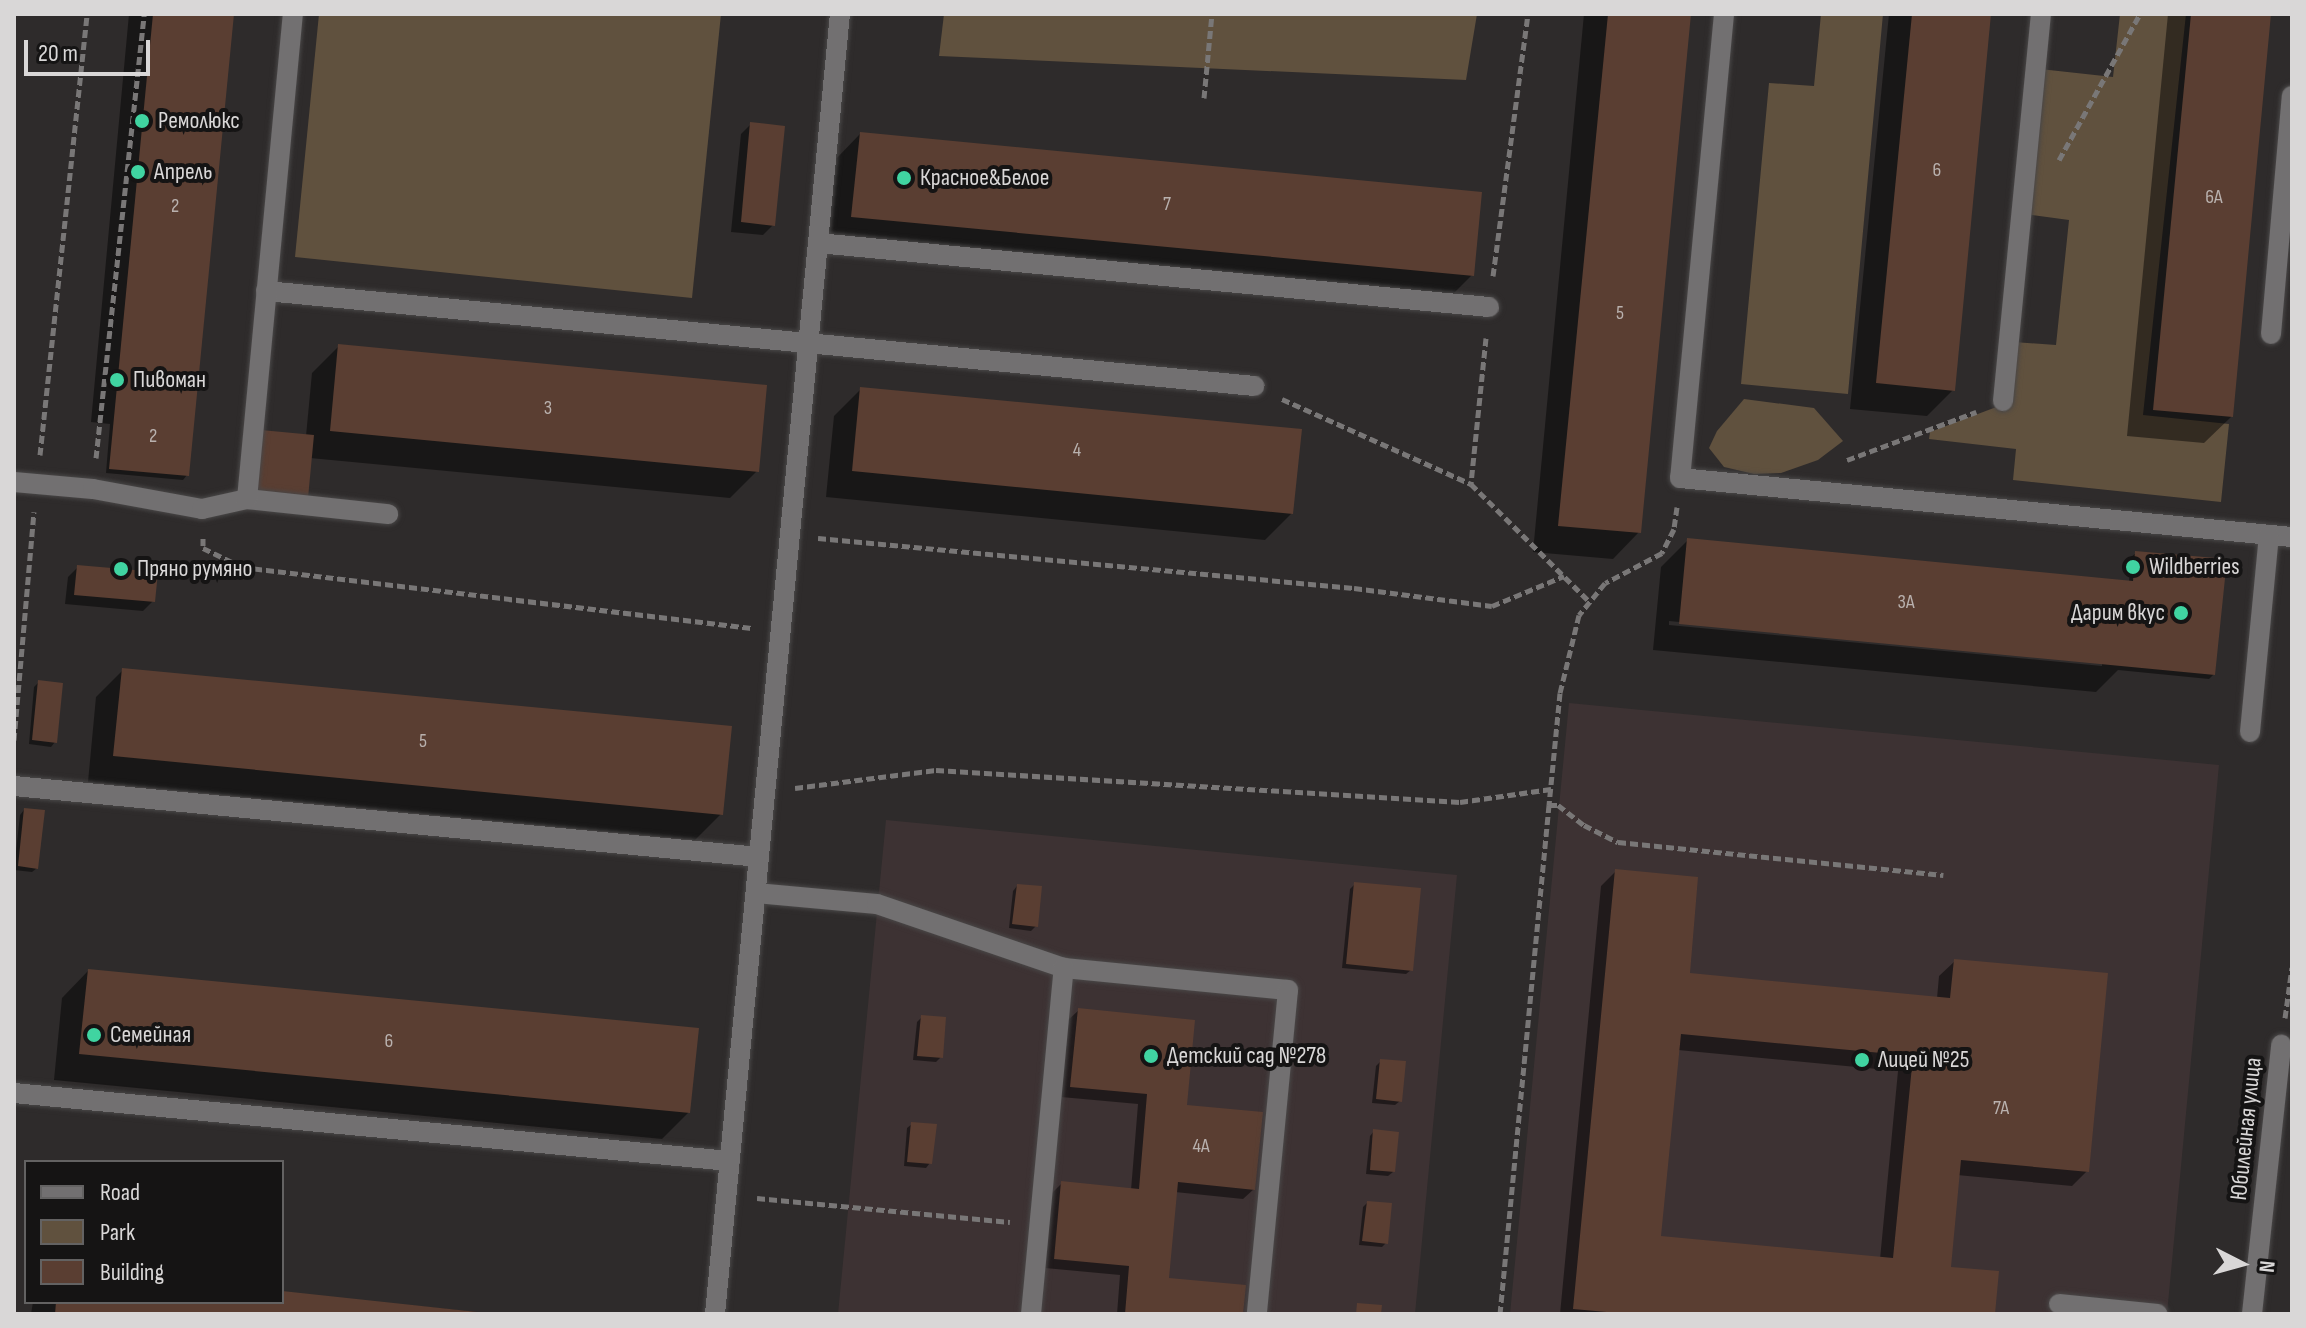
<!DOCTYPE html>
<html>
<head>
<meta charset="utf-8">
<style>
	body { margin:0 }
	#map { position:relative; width:2306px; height:1328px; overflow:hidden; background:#2e2b2b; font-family:"Sofia Sans Condensed",sans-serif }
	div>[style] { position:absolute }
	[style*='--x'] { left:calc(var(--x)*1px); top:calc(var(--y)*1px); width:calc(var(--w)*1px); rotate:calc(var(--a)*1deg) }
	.built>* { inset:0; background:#3d3233 }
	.green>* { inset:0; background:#60513e }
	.shadow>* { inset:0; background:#0007 }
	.building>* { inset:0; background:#5a3e32 }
	.path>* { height:5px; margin-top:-2.5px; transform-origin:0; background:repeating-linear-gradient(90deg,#797777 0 8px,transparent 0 12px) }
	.roads { filter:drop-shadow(0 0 2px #494747) drop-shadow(0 0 2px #494747) }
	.minor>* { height:20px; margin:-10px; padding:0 10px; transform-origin:10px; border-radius:10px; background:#727071 }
	.dots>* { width:22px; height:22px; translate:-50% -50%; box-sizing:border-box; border:4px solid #151414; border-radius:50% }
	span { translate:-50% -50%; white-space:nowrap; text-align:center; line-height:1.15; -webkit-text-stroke:8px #151414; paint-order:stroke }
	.number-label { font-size:20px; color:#b9b1ae }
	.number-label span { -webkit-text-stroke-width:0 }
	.poi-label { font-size:24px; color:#d9d7d7 }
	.left { translate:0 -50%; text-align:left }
	.right { translate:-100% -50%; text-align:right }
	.street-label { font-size:24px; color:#d9d7d7 }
	.frame { position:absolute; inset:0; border:16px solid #d9d7d7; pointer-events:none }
	.legend { position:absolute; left:24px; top:1160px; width:260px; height:144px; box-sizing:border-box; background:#151414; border:2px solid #636262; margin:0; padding:10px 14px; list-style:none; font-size:24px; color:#d9d7d7 }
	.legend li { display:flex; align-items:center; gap:16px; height:40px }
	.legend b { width:40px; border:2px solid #636262 }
	.north { position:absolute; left:2202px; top:1224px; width:80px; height:80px; -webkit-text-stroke:6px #151414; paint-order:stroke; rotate:96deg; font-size:22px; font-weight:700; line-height:32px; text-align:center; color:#d9d7d7 }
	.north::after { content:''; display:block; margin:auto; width:28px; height:36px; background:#d9d7d7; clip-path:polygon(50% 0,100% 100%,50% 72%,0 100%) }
	.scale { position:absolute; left:24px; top:40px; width:126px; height:36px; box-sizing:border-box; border:4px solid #d9d7d7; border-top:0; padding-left:10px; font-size:24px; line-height:28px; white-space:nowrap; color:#d9d7d7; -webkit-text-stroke:6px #151414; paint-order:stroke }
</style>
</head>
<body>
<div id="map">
	<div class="built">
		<i style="clip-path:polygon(1569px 703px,2219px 765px,2167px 1314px,1510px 1314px)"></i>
		<i style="clip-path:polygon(886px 820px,1457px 875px,1415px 1314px,838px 1314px)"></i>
	</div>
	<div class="green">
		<i style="clip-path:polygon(319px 14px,721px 14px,692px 298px,295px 257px)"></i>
		<i style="clip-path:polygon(944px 14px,1477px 14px,1466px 80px,939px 56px)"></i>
		<i style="clip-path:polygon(1821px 14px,1883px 14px,1848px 394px,1741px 384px,1769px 83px,1814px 86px)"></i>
		<i style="clip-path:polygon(2120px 14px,2186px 14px,2143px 415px,2229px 424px,2221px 502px,2013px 480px,2016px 449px,1929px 439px,1930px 432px,2007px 403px,2014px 342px,2056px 345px,2069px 220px,2024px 214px,2040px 69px,2113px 77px)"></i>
		<i style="clip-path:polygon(1744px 399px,1814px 408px,1843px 441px,1818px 460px,1781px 473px,1754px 474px,1724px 467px,1709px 448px,1717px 431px)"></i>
	</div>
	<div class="shadow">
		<i style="clip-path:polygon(129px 14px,232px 14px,187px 475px,183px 480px,106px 473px,110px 424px,91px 422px)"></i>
		<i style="clip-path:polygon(1584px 14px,1689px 14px,1639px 532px,1613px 559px,1533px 552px)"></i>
		<i style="clip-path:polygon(1889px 14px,1990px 14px,1953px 390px,1927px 416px,1850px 409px)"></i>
		<i style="clip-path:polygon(2168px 14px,2269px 14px,2231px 417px,2204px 443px,2127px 436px)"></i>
		<i style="clip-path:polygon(751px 124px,773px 225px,763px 235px,731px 232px,741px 134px)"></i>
		<i style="clip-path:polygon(860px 134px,1472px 275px,1445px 302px,826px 243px,834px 161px)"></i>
		<i style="clip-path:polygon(339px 346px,757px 471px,730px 498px,310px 458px,306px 436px,312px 373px)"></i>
		<i style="clip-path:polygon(861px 389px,1292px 513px,1265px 540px,826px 497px,834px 416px)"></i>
		<i style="clip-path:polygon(evenodd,1688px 540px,2129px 582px,2131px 557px,2136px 553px,2214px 674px,2209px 679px,2118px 670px,2096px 692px,1653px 650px,1661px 567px,1688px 540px,1669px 621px,2102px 662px,2102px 666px,1669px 625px,1669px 621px)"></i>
		<i style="clip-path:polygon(78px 567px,153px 601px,143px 611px,65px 604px,68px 577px)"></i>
		<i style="clip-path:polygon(123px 670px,721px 814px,695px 840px,88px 782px,96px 697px)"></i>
		<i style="clip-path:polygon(39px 682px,55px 742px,51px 747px,29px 744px,34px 687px)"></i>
		<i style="clip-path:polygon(24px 810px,37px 868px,32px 872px,14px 870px,20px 815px)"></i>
		<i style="clip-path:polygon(evenodd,1616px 871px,1688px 975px,1937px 998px,1939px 976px,1955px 961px,2087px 1171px,2072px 1186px,1957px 1175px,1949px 1269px,1993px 1314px,1560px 1314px,1601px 886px,1616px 871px,1678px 1050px,1898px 1071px,1880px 1259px,1659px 1238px,1678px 1050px)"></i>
		<i style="clip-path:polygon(1355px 884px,1411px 970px,1406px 974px,1342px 968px,1350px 889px)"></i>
		<i style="clip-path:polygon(1017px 886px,1036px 926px,1031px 931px,1009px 928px,1013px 891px)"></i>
		<i style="clip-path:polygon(88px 971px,689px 1112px,662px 1139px,54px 1080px,62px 998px)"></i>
		<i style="clip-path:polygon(1079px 1010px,1185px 1106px,1254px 1189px,1243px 1199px,1175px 1192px,1167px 1279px,1241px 1314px,1117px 1314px,1120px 1275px,1045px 1268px,1052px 1193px,1062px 1183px,1131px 1190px,1138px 1104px,1061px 1097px,1068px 1020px)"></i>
		<i style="clip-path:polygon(922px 1017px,941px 1057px,936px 1062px,913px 1060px,917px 1022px)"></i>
		<i style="clip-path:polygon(1381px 1061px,1400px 1101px,1395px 1105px,1372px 1103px,1376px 1066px)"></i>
		<i style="clip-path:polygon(912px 1124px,930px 1163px,926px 1168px,904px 1166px,907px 1128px)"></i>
		<i style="clip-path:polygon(1374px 1131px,1393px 1172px,1388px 1176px,1366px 1174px,1370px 1136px)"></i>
		<i style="clip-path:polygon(1367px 1203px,1386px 1243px,1382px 1247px,1359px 1245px,1363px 1207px)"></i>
		<i style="clip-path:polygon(282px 1293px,498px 1314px,31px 1314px,33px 1302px,282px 1302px)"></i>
	</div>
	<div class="building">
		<i style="clip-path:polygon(153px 14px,234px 14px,189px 476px,109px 469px)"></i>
		<i style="clip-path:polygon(1608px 14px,1691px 14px,1641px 533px,1558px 526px)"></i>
		<i style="clip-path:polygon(1912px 14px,1991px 14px,1955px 391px,1876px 383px)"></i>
		<i style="clip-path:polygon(2191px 14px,2271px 14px,2233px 417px,2153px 410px)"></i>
		<i style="clip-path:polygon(750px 122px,785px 126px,775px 226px,741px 222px)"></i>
		<i style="clip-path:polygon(860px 132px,1482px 192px,1474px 276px,851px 217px)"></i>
		<i style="clip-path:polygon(338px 344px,767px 385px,759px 472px,330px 431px)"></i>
		<i style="clip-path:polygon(860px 387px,1302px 429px,1293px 514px,852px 471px)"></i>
		<i style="clip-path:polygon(261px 430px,314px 435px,308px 498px,254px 493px)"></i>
		<i style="clip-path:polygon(1687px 538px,2133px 581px,2135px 551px,2227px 559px,2215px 675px,1679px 624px)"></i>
		<i style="clip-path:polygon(77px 565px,158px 572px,155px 602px,74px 595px)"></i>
		<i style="clip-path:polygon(122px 668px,732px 726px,723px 815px,113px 756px)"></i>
		<i style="clip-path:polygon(38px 680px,63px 683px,57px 743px,32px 740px)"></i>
		<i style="clip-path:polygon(24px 808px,45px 810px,38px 869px,18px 866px)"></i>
		<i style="clip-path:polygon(evenodd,1615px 869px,1698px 877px,1690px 973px,1950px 998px,1954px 959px,2108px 973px,2089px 1172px,1961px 1160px,1951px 1267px,1999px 1271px,1995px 1314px,1629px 1314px,1573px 1309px,1615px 869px,1681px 1034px,1913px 1056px,1893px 1258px,1661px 1236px,1681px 1034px)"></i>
		<i style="clip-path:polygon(1354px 882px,1421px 888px,1413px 971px,1346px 964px)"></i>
		<i style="clip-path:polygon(1017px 884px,1042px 886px,1038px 927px,1012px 924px)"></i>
		<i style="clip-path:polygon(88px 969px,699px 1028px,690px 1113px,79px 1054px)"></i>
		<i style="clip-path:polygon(1078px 1008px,1195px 1020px,1187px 1105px,1263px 1112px,1255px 1190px,1178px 1182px,1169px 1278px,1246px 1285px,1243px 1314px,1125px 1314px,1129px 1266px,1054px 1259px,1061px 1181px,1139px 1189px,1147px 1094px,1070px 1087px)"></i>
		<i style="clip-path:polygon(921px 1015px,946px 1017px,943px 1058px,917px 1056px)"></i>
		<i style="clip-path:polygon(1380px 1059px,1406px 1061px,1402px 1102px,1376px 1099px)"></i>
		<i style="clip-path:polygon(911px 1122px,937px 1124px,932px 1164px,907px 1162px)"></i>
		<i style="clip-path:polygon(1373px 1129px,1399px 1132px,1395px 1172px,1370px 1170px)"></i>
		<i style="clip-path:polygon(1367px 1201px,1392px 1203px,1388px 1244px,1362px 1241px)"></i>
		<i style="clip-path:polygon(282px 1291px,496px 1314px,55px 1314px,56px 1302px,282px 1302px)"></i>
		<i style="clip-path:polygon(1357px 1303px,1382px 1305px,1381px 1314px,1356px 1314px)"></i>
	</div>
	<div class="path">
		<i style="--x:1204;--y:98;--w:84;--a:-84.6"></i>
		<i style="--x:2059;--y:160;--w:167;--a:-61"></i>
		<i style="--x:1493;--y:276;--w:264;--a:-82.4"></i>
		<i style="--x:1486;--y:338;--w:147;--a:95.9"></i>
		<i style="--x:1471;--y:484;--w:168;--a:44.8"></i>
		<i style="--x:1282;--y:399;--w:207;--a:24.2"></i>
		<i style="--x:40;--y:455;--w:443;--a:-83.9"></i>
		<i style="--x:96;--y:458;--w:447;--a:-83.8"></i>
		<i style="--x:1847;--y:460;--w:138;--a:-20.4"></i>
		<i style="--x:1677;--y:507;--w:22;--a:98"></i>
		<i style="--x:1674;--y:529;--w:27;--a:117"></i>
		<i style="--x:1662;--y:553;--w:64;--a:152.2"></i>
		<i style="--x:1605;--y:583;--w:41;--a:129.1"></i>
		<i style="--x:1579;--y:615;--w:80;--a:103.7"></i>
		<i style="--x:1560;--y:693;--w:113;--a:95.6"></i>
		<i style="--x:1549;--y:805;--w:9;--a:0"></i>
		<i style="--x:1558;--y:805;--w:33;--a:38"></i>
		<i style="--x:1584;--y:825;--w:38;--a:27"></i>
		<i style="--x:1618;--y:842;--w:327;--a:5.8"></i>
		<i style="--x:203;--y:538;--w:10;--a:90"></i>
		<i style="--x:203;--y:548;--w:43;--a:26"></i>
		<i style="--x:242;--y:567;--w:513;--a:6.83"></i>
		<i style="--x:818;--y:538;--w:538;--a:5.33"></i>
		<i style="--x:1354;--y:588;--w:139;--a:7.4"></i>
		<i style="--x:1492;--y:606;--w:78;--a:-22.6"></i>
		<i style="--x:14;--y:740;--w:229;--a:-85"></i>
		<i style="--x:795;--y:788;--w:142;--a:-7.3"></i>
		<i style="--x:936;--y:770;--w:525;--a:3.49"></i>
		<i style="--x:1460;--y:802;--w:92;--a:-8.1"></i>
		<i style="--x:2285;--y:1018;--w:51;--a:-82.2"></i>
		<i style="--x:757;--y:1198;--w:254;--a:5.4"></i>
		<i style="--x:1500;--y:1314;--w:511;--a:-84.5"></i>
	</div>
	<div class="roads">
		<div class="minor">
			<i style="--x:1724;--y:14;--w:466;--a:95.4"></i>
			<i style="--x:1680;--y:478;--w:615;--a:5.51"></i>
			<i style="--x:818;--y:243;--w:674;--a:5.45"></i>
			<i style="--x:266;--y:291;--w:993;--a:5.49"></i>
			<i style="--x:2271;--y:334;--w:239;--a:-85"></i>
			<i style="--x:2003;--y:401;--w:389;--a:-84.4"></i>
			<i style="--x:14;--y:482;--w:79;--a:5.1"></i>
			<i style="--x:93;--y:489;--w:111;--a:10.4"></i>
			<i style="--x:202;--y:509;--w:46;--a:-12.5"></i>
			<i style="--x:247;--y:499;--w:142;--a:6.1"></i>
			<i style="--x:247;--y:499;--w:487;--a:-84.6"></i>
			<i style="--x:2250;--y:732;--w:198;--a:-84.5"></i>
			<i style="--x:14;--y:786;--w:748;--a:5.44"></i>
			<i style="--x:756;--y:893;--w:121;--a:5.2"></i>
			<i style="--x:877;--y:904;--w:198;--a:18.9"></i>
			<i style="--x:1064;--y:968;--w:225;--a:5.6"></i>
			<i style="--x:1288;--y:990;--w:325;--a:95.5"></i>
			<i style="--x:14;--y:1093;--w:719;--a:5.43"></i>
			<i style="--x:2059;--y:1304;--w:99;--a:5.8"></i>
			<i style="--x:715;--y:1314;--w:1306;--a:-84.51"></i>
			<i style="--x:1031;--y:1314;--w:348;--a:-84.6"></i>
			<i style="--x:2252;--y:1314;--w:271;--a:-83.8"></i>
		</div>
	</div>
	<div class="dots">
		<i style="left:142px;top:121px;background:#40d4a1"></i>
		<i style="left:138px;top:172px;background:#40d4a1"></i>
		<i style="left:904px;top:178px;background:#40d4a1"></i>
		<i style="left:117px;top:380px;background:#40d4a1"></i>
		<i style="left:2133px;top:567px;background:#40d4a1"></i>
		<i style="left:121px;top:569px;background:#40d4a1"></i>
		<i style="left:2181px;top:613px;background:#40d4a1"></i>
		<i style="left:94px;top:1035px;background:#40d4a1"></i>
		<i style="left:1151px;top:1056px;background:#40d4a1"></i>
		<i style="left:1862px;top:1060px;background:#40d4a1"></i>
	</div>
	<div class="number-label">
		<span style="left:1937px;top:170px">6</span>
		<span style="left:2214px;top:197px">6А</span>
		<span style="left:1167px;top:204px">7</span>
		<span style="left:175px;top:206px">2</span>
		<span style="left:1620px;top:313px">5</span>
		<span style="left:548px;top:408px">3</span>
		<span style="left:153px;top:436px">2</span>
		<span style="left:1077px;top:450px">4</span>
		<span style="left:1906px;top:602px">3А</span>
		<span style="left:423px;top:741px">5</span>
		<span style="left:389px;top:1041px">6</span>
		<span style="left:2001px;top:1108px">7А</span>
		<span style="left:1201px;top:1146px">4А</span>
	</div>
	<div class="poi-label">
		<span class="left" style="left:158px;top:121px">Ремолюкс</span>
		<span class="left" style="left:154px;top:172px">Апрель</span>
		<span class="left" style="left:920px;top:178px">Красное&amp;Белое</span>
		<span class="left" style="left:133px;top:380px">Пивоман</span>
		<span class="left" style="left:2149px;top:567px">Wildberries</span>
		<span class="left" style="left:137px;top:569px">Пряно румяно</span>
		<span class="right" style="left:2165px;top:613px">Дарим вкус</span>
		<span class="left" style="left:110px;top:1035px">Семейная</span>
		<span class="left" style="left:1167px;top:1056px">Детский сад №278</span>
		<span class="left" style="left:1878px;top:1060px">Лицей №25</span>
	</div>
	<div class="street-label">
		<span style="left:2246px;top:1129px;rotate:-84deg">Юбилейная улица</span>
	</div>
	<div class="frame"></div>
	<ul class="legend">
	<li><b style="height:10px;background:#727071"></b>Road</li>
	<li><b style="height:22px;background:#60513e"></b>Park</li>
	<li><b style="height:22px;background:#5a3e32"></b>Building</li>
	</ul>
	<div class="north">N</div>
	<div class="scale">20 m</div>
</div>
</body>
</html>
